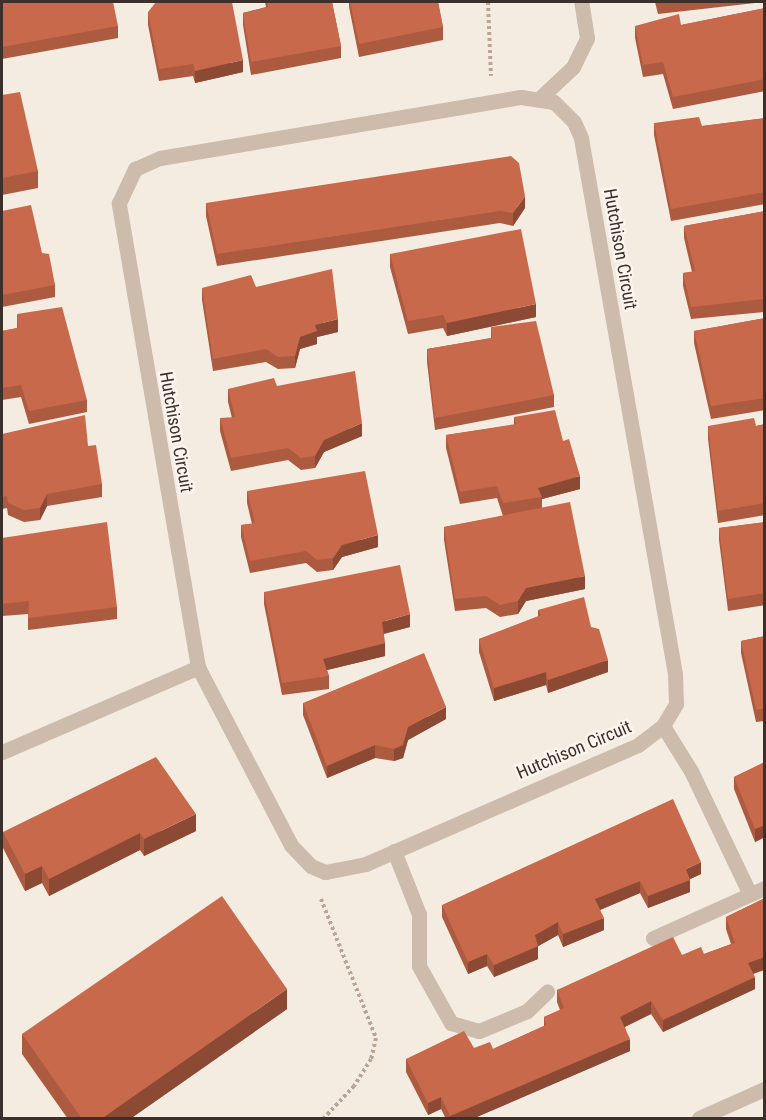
<!DOCTYPE html>
<html>
<head>
<meta charset="utf-8">
<style>
	body { margin:0 }
	#map { position:relative; width:766px; height:1120px; overflow:hidden; background:#f4ebe1; font-family:"Roboto Condensed",sans-serif }
	div>[style] { position:absolute }
	[style*='--x'] { left:calc(var(--x)*1px); top:calc(var(--y)*1px); width:calc(var(--w)*1px); rotate:calc(var(--a)*1deg) }
	.path>* { height:4px; margin-top:-2px; transform-origin:0; background:repeating-linear-gradient(90deg,#b9a596 0 3px,transparent 0 6px) }
	.service>* { height:15px; margin:-7.5px; padding:0 7.5px; transform-origin:7.5px; border-radius:7.5px; background:#cdbbac }
	.minor>* { height:15px; margin:-7.5px; padding:0 7.5px; transform-origin:7.5px; border-radius:7.5px; background:#cdbbac }
	.tertiary>* { height:15px; margin:-7.5px; padding:0 7.5px; transform-origin:7.5px; border-radius:7.5px; background:#cdbbac }
	.wall>* { inset:0; background:#ac5a40 }
	.shaded-wall>* { inset:0; background:#8c4a34 }
	.building>* { inset:0; background:#c8694b }
	span { translate:-50% -50%; white-space:nowrap; text-align:center; line-height:1.15; -webkit-text-stroke:5px #fbf5ee; paint-order:stroke }
	.street-label { font-size:18px; color:#3b302b }
	.frame { position:absolute; inset:0; border:3px solid #3b302b; pointer-events:none }
</style>
</head>
<body>
<div id="map">
	<div class="path">
		<i style="--x:488;--y:2;--w:74;--a:87.7"></i>
		<i style="--x:321;--y:899;--w:149;--a:68.4"></i>
		<i style="--x:376;--y:1038;--w:22;--a:103"></i>
		<i style="--x:371;--y:1059;--w:32;--a:122"></i>
		<i style="--x:354;--y:1086;--w:44;--a:133.2"></i>
	</div>
	<div class="service">
		<i style="--x:540;--y:98;--w:45;--a:-43.2"></i>
		<i style="--x:573;--y:67;--w:32;--a:-64"></i>
		<i style="--x:587;--y:38;--w:36;--a:-99"></i>
		<i style="--x:663;--y:726;--w:53;--a:58.1"></i>
		<i style="--x:691;--y:771;--w:136;--a:64.4"></i>
		<i style="--x:394;--y:851;--w:68;--a:68.4"></i>
		<i style="--x:419;--y:914;--w:52;--a:90"></i>
		<i style="--x:419;--y:966;--w:65;--a:60.7"></i>
		<i style="--x:451;--y:1023;--w:29;--a:16"></i>
		<i style="--x:479;--y:1031;--w:52;--a:-22.6"></i>
		<i style="--x:527;--y:1011;--w:28;--a:-44"></i>
		<i style="--x:653;--y:938;--w:122;--a:-24.2"></i>
	</div>
	<div class="minor">
		<i style="--x:521;--y:97;--w:33;--a:9"></i>
		<i style="--x:554;--y:102;--w:28;--a:45"></i>
		<i style="--x:574;--y:122;--w:17;--a:66"></i>
		<i style="--x:581;--y:138;--w:544;--a:80.05"></i>
		<i style="--x:675;--y:674;--w:30;--a:88"></i>
		<i style="--x:676;--y:704;--w:26;--a:121"></i>
		<i style="--x:663;--y:726;--w:31;--a:143"></i>
		<i style="--x:638;--y:745;--w:297;--a:156.4"></i>
		<i style="--x:366;--y:864;--w:42;--a:169"></i>
		<i style="--x:325;--y:872;--w:15;--a:-157"></i>
		<i style="--x:311;--y:866;--w:29;--a:-134"></i>
		<i style="--x:291;--y:845;--w:201;--a:-117.6"></i>
		<i style="--x:198;--y:667;--w:471;--a:-99.7"></i>
		<i style="--x:119;--y:203;--w:38;--a:-65"></i>
		<i style="--x:135;--y:169;--w:27;--a:-24"></i>
		<i style="--x:160;--y:158;--w:366;--a:-9.6"></i>
		<i style="--x:2;--y:752;--w:214;--a:-23.4"></i>
	</div>
	<div class="tertiary">
		<i style="--x:699;--y:1118;--w:71;--a:-24"></i>
	</div>
	<div class="wall">
		<i style="clip-path:polygon(2px 2px,118px 26px,118px 38px,2px 59px)"></i>
		<i style="clip-path:polygon(265px 2px,332px 2px,341px 46px,341px 58px,251px 75px,243px 25px,243px 13px,266px 7px)"></i>
		<i style="clip-path:polygon(349px 2px,438px 2px,443px 27px,443px 40px,359px 57px,349px 7px)"></i>
		<i style="clip-path:polygon(655px 2px,765px 2px,658px 14px)"></i>
		<i style="clip-path:polygon(765px 8px,765px 91px,673px 109px,663px 74px,643px 77px,635px 38px,635px 26px,681px 25px)"></i>
		<i style="clip-path:polygon(148px 12px,243px 72px,195px 83px,193px 76px,159px 81px,148px 25px)"></i>
		<i style="clip-path:polygon(2px 95px,38px 171px,38px 188px,2px 195px)"></i>
		<i style="clip-path:polygon(765px 118px,765px 204px,671px 221px,654px 135px,654px 123px,702px 126px)"></i>
		<i style="clip-path:polygon(206px 203px,525px 208px,513px 226px,500px 223px,217px 266px,206px 216px)"></i>
		<i style="clip-path:polygon(2px 211px,42px 253px,55px 285px,55px 297px,2px 307px)"></i>
		<i style="clip-path:polygon(765px 211px,765px 312px,691px 319px,683px 286px,683px 273px,692px 272px,684px 238px,684px 226px)"></i>
		<i style="clip-path:polygon(390px 254px,536px 317px,447px 336px,443px 328px,408px 334px,390px 267px)"></i>
		<i style="clip-path:polygon(256px 287px,338px 332px,317px 337px,317px 344px,300px 349px,295px 368px,278px 369px,266px 362px,213px 371px,202px 300px,202px 288px)"></i>
		<i style="clip-path:polygon(17px 314px,87px 400px,87px 412px,29px 424px,21px 397px,2px 400px,2px 331px,17px 328px)"></i>
		<i style="clip-path:polygon(765px 318px,765px 410px,711px 419px,694px 343px,694px 331px)"></i>
		<i style="clip-path:polygon(491px 327px,554px 395px,554px 407px,435px 430px,427px 362px,427px 349px,491px 338px)"></i>
		<i style="clip-path:polygon(277px 386px,362px 436px,324px 452px,315px 468px,301px 470px,288px 460px,231px 471px,220px 431px,220px 418px,232px 418px,228px 402px,228px 389px)"></i>
		<i style="clip-path:polygon(514px 417px,563px 441px,580px 489px,542px 499px,542px 508px,585px 589px,526px 601px,518px 614px,500px 617px,486px 608px,455px 611px,444px 540px,444px 527px,503px 516px,497px 498px,460px 504px,446px 448px,446px 435px,514px 425px)"></i>
		<i style="clip-path:polygon(765px 424px,765px 515px,718px 523px,708px 439px,708px 426px,756px 426px)"></i>
		<i style="clip-path:polygon(2px 434px,102px 484px,102px 497px,47px 506px,40px 520px,24px 522px,8px 515px,7px 508px,2px 509px)"></i>
		<i style="clip-path:polygon(247px 491px,378px 547px,342px 557px,333px 570px,317px 572px,306px 563px,250px 573px,241px 537px,241px 525px,252px 524px,247px 503px)"></i>
		<i style="clip-path:polygon(765px 522px,765px 605px,728px 611px,719px 540px,719px 528px)"></i>
		<i style="clip-path:polygon(2px 538px,117px 607px,117px 619px,28px 630px,28px 614px,2px 616px)"></i>
		<i style="clip-path:polygon(264px 592px,410px 627px,384px 634px,385px 656px,327px 670px,329px 676px,329px 689px,282px 695px,264px 604px)"></i>
		<i style="clip-path:polygon(538px 610px,591px 627px,608px 672px,548px 693px,546px 685px,494px 701px,479px 652px,479px 639px,538px 617px)"></i>
		<i style="clip-path:polygon(765px 636px,765px 721px,756px 722px,741px 653px,741px 641px)"></i>
		<i style="clip-path:polygon(303px 703px,446px 719px,408px 740px,403px 758px,394px 761px,375px 758px,327px 778px,303px 715px)"></i>
		<i style="clip-path:polygon(765px 762px,765px 837px,755px 842px,734px 789px,734px 777px)"></i>
		<i style="clip-path:polygon(196px 831px,144px 856px,140px 850px,49px 896px,42px 883px,25px 891px,3px 848px,3px 832px)"></i>
		<i style="clip-path:polygon(701px 874px,690px 879px,690px 892px,648px 908px,640px 893px,600px 910px,604px 930px,563px 947px,558px 935px,538px 946px,538px 959px,494px 977px,487px 966px,468px 974px,442px 917px,442px 905px)"></i>
		<i style="clip-path:polygon(765px 898px,765px 970px,753px 974px,755px 989px,663px 1032px,651px 1014px,625px 1027px,630px 1051px,472px 1119px,446px 1119px,441px 1109px,428px 1115px,406px 1072px,406px 1059px,474px 1048px,493px 1049px,544px 1026px,544px 1017px,560px 1010px,557px 1002px,557px 990px,682px 955px,704px 954px,731px 944px,726px 929px,726px 917px)"></i>
		<i style="clip-path:polygon(287px 1009px,130px 1119px,68px 1119px,22px 1054px,22px 1034px)"></i>
	</div>
	<div class="shaded-wall">
		<i style="clip-path:polygon(243px 60px,243px 72px,195px 83px,195px 71px)"></i>
		<i style="clip-path:polygon(525px 196px,525px 208px,513px 226px,513px 213px)"></i>
		<i style="clip-path:polygon(536px 304px,536px 317px,447px 336px,447px 323px)"></i>
		<i style="clip-path:polygon(338px 319px,338px 332px,317px 337px,317px 344px,300px 349px,295px 368px,295px 356px,300px 337px,315px 325px)"></i>
		<i style="clip-path:polygon(362px 423px,362px 436px,324px 452px,315px 468px,315px 456px,324px 440px)"></i>
		<i style="clip-path:polygon(580px 476px,580px 489px,542px 499px,538px 488px)"></i>
		<i style="clip-path:polygon(47px 494px,47px 506px,40px 520px,40px 508px)"></i>
		<i style="clip-path:polygon(378px 535px,378px 547px,342px 557px,333px 570px,333px 558px,342px 545px)"></i>
		<i style="clip-path:polygon(585px 576px,585px 589px,526px 601px,518px 614px,518px 601px,526px 588px)"></i>
		<i style="clip-path:polygon(410px 614px,410px 627px,382px 634px,382px 622px)"></i>
		<i style="clip-path:polygon(385px 643px,385px 656px,323px 671px,323px 659px)"></i>
		<i style="clip-path:polygon(608px 660px,608px 672px,548px 693px,548px 680px)"></i>
		<i style="clip-path:polygon(546px 672px,546px 685px,494px 701px,494px 688px)"></i>
		<i style="clip-path:polygon(446px 707px,446px 719px,408px 740px,403px 758px,394px 761px,394px 749px,408px 727px)"></i>
		<i style="clip-path:polygon(375px 745px,375px 758px,327px 778px,327px 766px)"></i>
		<i style="clip-path:polygon(196px 814px,196px 831px,144px 856px,144px 839px)"></i>
		<i style="clip-path:polygon(765px 825px,765px 837px,755px 842px,755px 829px)"></i>
		<i style="clip-path:polygon(140px 833px,140px 850px,49px 896px,49px 879px)"></i>
		<i style="clip-path:polygon(701px 862px,701px 874px,686px 881px,686px 869px)"></i>
		<i style="clip-path:polygon(42px 866px,42px 883px,25px 891px,25px 874px)"></i>
		<i style="clip-path:polygon(690px 880px,690px 892px,648px 908px,648px 896px)"></i>
		<i style="clip-path:polygon(640px 881px,640px 893px,595px 912px,595px 899px)"></i>
		<i style="clip-path:polygon(604px 918px,604px 930px,563px 947px,563px 934px)"></i>
		<i style="clip-path:polygon(558px 922px,558px 935px,535px 948px,535px 935px)"></i>
		<i style="clip-path:polygon(538px 946px,538px 959px,494px 977px,494px 965px)"></i>
		<i style="clip-path:polygon(487px 954px,487px 966px,468px 974px,468px 962px)"></i>
		<i style="clip-path:polygon(764px 957px,764px 969px,748px 976px,748px 963px)"></i>
		<i style="clip-path:polygon(755px 977px,755px 989px,663px 1032px,663px 1020px)"></i>
		<i style="clip-path:polygon(287px 989px,287px 1009px,130px 1119px,101px 1119px)"></i>
		<i style="clip-path:polygon(651px 1001px,651px 1014px,620px 1029px,620px 1017px)"></i>
		<i style="clip-path:polygon(630px 1039px,630px 1051px,472px 1119px,450px 1119px,450px 1116px)"></i>
		<i style="clip-path:polygon(441px 1097px,441px 1109px,428px 1115px,428px 1103px)"></i>
	</div>
	<div class="building">
		<i style="clip-path:polygon(2px 2px,113px 2px,118px 26px,2px 47px)"></i>
		<i style="clip-path:polygon(156px 2px,232px 2px,243px 60px,195px 71px,193px 64px,159px 69px,148px 12px)"></i>
		<i style="clip-path:polygon(267px 2px,332px 2px,341px 46px,251px 62px,243px 13px,268px 7px)"></i>
		<i style="clip-path:polygon(350px 2px,438px 2px,443px 27px,359px 44px)"></i>
		<i style="clip-path:polygon(765px 8px,765px 79px,673px 97px,663px 62px,643px 65px,635px 26px,679px 14px,681px 25px)"></i>
		<i style="clip-path:polygon(20px 92px,38px 171px,2px 178px,2px 95px)"></i>
		<i style="clip-path:polygon(699px 117px,702px 126px,765px 118px,765px 192px,671px 209px,654px 123px)"></i>
		<i style="clip-path:polygon(511px 156px,519px 163px,525px 196px,513px 213px,500px 211px,217px 254px,206px 203px)"></i>
		<i style="clip-path:polygon(31px 205px,42px 253px,49px 254px,55px 285px,2px 295px,2px 211px)"></i>
		<i style="clip-path:polygon(765px 211px,765px 299px,691px 307px,683px 273px,695px 271px,684px 226px)"></i>
		<i style="clip-path:polygon(521px 229px,536px 304px,447px 323px,443px 315px,408px 321px,390px 254px)"></i>
		<i style="clip-path:polygon(332px 269px,338px 319px,315px 325px,317px 331px,300px 337px,295px 356px,278px 357px,266px 349px,213px 359px,202px 288px,251px 275px,256px 287px)"></i>
		<i style="clip-path:polygon(62px 307px,87px 400px,29px 411px,21px 385px,2px 388px,2px 331px,18px 328px,17px 314px)"></i>
		<i style="clip-path:polygon(765px 318px,765px 398px,711px 406px,694px 331px)"></i>
		<i style="clip-path:polygon(536px 321px,554px 395px,435px 418px,427px 349px,492px 338px,491px 327px)"></i>
		<i style="clip-path:polygon(355px 371px,362px 423px,324px 440px,315px 456px,301px 458px,288px 448px,231px 458px,220px 418px,235px 417px,228px 389px,274px 378px,277px 386px)"></i>
		<i style="clip-path:polygon(555px 410px,563px 441px,569px 439px,580px 476px,538px 488px,542px 497px,503px 503px,497px 486px,460px 492px,446px 435px,516px 424px,514px 417px)"></i>
		<i style="clip-path:polygon(85px 415px,88px 446px,96px 445px,102px 484px,47px 494px,40px 508px,24px 510px,8px 503px,7px 496px,2px 497px,2px 434px)"></i>
		<i style="clip-path:polygon(754px 418px,756px 426px,765px 424px,765px 491px,764px 491px,765px 503px,718px 511px,708px 426px)"></i>
		<i style="clip-path:polygon(365px 471px,378px 535px,342px 545px,333px 558px,317px 560px,306px 551px,250px 561px,241px 525px,255px 523px,247px 491px)"></i>
		<i style="clip-path:polygon(570px 502px,585px 576px,526px 588px,518px 601px,500px 605px,486px 596px,455px 599px,444px 527px)"></i>
		<i style="clip-path:polygon(107px 522px,117px 607px,28px 618px,29px 601px,2px 604px,2px 538px)"></i>
		<i style="clip-path:polygon(765px 522px,765px 593px,728px 599px,719px 528px)"></i>
		<i style="clip-path:polygon(400px 565px,410px 614px,382px 622px,385px 643px,323px 659px,329px 676px,282px 683px,264px 592px)"></i>
		<i style="clip-path:polygon(584px 597px,591px 627px,599px 629px,608px 660px,548px 680px,546px 672px,494px 688px,479px 639px,541px 615px,538px 610px)"></i>
		<i style="clip-path:polygon(765px 636px,765px 708px,756px 710px,741px 641px)"></i>
		<i style="clip-path:polygon(424px 653px,446px 707px,408px 727px,403px 745px,394px 749px,375px 745px,327px 766px,303px 703px)"></i>
		<i style="clip-path:polygon(156px 757px,196px 814px,144px 839px,140px 833px,49px 879px,42px 866px,25px 874px,3px 832px)"></i>
		<i style="clip-path:polygon(765px 762px,765px 825px,755px 829px,734px 777px)"></i>
		<i style="clip-path:polygon(673px 799px,701px 862px,686px 869px,690px 880px,648px 896px,640px 881px,595px 899px,604px 918px,563px 934px,558px 922px,535px 935px,538px 946px,494px 965px,487px 954px,468px 962px,442px 905px)"></i>
		<i style="clip-path:polygon(222px 896px,287px 989px,101px 1119px,82px 1119px,22px 1034px)"></i>
		<i style="clip-path:polygon(765px 898px,765px 957px,748px 963px,755px 977px,663px 1020px,651px 1001px,620px 1017px,630px 1039px,450px 1116px,441px 1097px,428px 1103px,406px 1059px,464px 1031px,474px 1048px,490px 1042px,493px 1049px,546px 1025px,544px 1017px,564px 1008px,557px 990px,673px 937px,682px 955px,701px 947px,704px 954px,735px 943px,726px 917px)"></i>
	</div>
	<div class="street-label">
		<span style="left:620px;top:249px;rotate:80deg">Hutchison Circuit</span>
		<span style="left:176px;top:432px;rotate:80deg">Hutchison Circuit</span>
		<span style="left:574px;top:750px;rotate:-23deg">Hutchison Circuit</span>
	</div>
	<div class="frame"></div>
</div>
</body>
</html>
